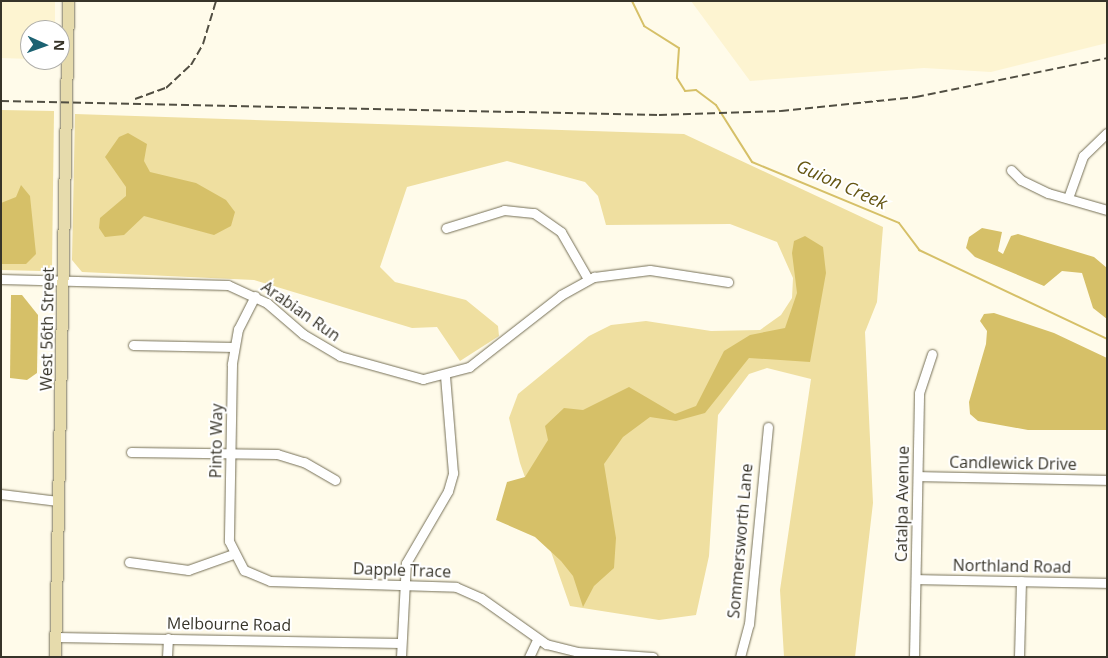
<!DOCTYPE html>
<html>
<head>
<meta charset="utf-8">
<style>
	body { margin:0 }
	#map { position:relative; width:1108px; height:658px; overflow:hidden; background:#fffbea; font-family:"Open Sans",sans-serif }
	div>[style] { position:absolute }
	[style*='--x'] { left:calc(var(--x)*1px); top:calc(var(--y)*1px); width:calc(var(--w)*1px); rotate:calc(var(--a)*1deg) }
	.built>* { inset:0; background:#fdf4d1 }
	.green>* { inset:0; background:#efdfa0 }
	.water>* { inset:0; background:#d6c068 }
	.stream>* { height:2px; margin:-1px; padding:0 1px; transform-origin:1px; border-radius:1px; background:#d6c068 }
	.roads { filter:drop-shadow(0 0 1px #767057) drop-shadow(0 0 1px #767057) }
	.minor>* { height:9px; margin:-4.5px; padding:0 4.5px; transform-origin:4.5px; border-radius:4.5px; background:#fff }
	.major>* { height:11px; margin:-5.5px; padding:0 5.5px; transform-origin:5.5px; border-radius:5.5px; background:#e6dbac }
	.rail>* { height:2px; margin-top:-1px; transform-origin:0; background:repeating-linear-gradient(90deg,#514e42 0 8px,transparent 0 12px) }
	span { translate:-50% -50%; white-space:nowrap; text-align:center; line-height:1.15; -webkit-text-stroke:4px #fff; paint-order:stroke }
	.street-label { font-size:16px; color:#373429 }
	.water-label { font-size:18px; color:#645511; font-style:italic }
	.frame { position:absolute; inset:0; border:2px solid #373429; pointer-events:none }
	.north { position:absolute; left:20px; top:20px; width:50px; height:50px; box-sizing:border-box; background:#fff; border:1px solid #afaea9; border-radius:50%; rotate:92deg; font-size:14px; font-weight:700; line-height:20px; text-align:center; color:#373429 }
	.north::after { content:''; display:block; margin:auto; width:18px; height:22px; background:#1c6272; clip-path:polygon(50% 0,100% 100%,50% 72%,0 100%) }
</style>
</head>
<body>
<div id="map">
	<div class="built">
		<i style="clip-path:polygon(1px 1px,55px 1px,55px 30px,30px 30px,30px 59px,1px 58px)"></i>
		<i style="clip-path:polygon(691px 1px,1107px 1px,1107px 43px,991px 72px,924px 68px,750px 81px)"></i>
	</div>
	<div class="green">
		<i style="clip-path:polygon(1px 110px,54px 111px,52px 267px,40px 271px,1px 270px)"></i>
		<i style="clip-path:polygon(75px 114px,684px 134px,883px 227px,877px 302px,865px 332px,873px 503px,855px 657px,784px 657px,780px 590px,811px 379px,767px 368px,749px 374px,718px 415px,709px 556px,696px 615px,659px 620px,570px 606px,520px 463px,509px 418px,518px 394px,589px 336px,611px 325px,646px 321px,711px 331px,760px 330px,781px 315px,792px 298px,793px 278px,777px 242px,730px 224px,606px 225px,598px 196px,585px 182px,507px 161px,407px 187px,380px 267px,395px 282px,466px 300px,498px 326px,499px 336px,460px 361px,437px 327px,412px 328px,254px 280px,82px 272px,72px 260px)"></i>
	</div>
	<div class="water">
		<i style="clip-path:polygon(128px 133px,147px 144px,144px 161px,150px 172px,196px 183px,226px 200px,235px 212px,231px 226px,214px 235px,144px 216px,124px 235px,105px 237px,99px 228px,100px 218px,126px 196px,126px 187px,105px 157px,119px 137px)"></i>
		<i style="clip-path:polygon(21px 185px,30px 196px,36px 254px,26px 264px,1px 264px,1px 203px,16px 197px)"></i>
		<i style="clip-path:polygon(982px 228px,1002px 232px,998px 251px,1003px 254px,1011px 236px,1018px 234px,1094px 257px,1107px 268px,1107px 319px,1093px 308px,1082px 273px,1062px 271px,1044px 286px,975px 257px,966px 248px,969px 237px)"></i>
		<i style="clip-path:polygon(805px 236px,823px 247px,826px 273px,810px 362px,749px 358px,705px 413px,676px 421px,650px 417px,623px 437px,604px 464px,616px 538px,614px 568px,594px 586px,583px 607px,573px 576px,561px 561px,535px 537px,496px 520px,507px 482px,525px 477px,548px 440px,545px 426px,564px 408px,583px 410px,629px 387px,675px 414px,696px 406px,724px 351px,750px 335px,785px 328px,797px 293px,792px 253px,794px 241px)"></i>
		<i style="clip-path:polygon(11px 295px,22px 295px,38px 315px,37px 373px,27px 380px,10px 378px)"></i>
		<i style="clip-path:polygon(994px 313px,1054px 333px,1107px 358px,1107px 430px,1028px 430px,978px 421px,970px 414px,969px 402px,986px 344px,987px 331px,980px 321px,984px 314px)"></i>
	</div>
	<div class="stream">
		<i style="--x:632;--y:1;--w:28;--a:64"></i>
		<i style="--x:644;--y:26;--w:41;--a:32.2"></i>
		<i style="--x:679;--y:48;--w:30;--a:94"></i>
		<i style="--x:677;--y:78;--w:15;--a:58"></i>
		<i style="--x:685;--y:91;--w:11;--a:-5"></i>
		<i style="--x:696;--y:90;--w:25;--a:37"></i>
		<i style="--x:716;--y:105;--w:67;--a:57.7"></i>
		<i style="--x:752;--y:162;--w:159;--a:22.5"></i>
		<i style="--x:899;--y:223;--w:34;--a:53"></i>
		<i style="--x:919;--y:250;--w:208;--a:25.3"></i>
	</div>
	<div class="roads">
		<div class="minor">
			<i style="--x:1011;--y:170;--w:14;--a:45"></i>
			<i style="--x:1021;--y:180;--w:30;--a:26"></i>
			<i style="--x:1048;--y:193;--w:61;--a:16.1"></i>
			<i style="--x:1068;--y:198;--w:45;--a:-70.3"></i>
			<i style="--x:1083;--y:156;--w:33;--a:-44"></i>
			<i style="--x:446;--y:228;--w:61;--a:-17.2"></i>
			<i style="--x:504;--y:210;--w:30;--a:6"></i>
			<i style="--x:534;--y:213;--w:33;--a:35"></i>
			<i style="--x:561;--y:232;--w:54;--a:60.1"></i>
			<i style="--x:1;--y:279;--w:227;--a:1.5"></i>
			<i style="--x:228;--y:285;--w:43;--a:24.8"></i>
			<i style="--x:267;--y:303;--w:48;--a:40.7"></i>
			<i style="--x:303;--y:334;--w:43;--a:30.7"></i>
			<i style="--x:340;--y:356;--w:86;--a:15.5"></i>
			<i style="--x:423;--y:379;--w:48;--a:-14.6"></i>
			<i style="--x:469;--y:367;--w:117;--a:-38"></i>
			<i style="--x:561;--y:295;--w:38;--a:-29"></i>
			<i style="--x:594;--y:277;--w:56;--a:-7.1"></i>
			<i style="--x:650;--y:270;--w:79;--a:8.7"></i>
			<i style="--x:255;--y:296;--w:37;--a:117"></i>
			<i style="--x:238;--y:329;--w:36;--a:100"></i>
			<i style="--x:232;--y:364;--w:177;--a:91"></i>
			<i style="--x:229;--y:541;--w:33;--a:63"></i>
			<i style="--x:244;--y:570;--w:28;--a:23"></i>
			<i style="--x:270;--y:581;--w:186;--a:1.8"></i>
			<i style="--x:456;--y:587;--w:27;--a:24"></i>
			<i style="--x:481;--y:598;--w:80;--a:35.3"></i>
			<i style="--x:546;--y:644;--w:32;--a:14"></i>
			<i style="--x:577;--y:652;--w:76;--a:3.8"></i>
			<i style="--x:133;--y:345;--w:101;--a:1.1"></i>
			<i style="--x:131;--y:452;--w:146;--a:0.8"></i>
			<i style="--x:277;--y:454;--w:28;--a:17"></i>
			<i style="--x:304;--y:462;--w:36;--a:30"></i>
			<i style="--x:918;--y:476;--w:189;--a:1.2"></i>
			<i style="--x:1;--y:494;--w:57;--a:7"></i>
			<i style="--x:129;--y:562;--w:60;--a:7.7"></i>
			<i style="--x:188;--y:570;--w:48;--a:-19.6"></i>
			<i style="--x:916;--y:579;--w:191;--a:1.2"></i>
			<i style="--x:56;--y:637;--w:345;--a:1"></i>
			<i style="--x:167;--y:657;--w:19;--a:-87"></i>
			<i style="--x:401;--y:657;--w:94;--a:-87"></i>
			<i style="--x:406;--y:563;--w:83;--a:-59.7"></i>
			<i style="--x:448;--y:491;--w:19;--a:-74"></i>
			<i style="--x:453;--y:473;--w:97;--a:-94.7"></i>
			<i style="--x:529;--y:657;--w:19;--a:-65"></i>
			<i style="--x:740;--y:657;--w:34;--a:-75"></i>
			<i style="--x:749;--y:624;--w:198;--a:-84.5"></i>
			<i style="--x:914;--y:657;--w:264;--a:-88.9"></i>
			<i style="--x:919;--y:393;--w:41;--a:-71.6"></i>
			<i style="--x:1019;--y:657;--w:76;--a:-88.5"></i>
		</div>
		<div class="major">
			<i style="--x:55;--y:657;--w:656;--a:-88.86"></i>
		</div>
	</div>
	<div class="rail">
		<i style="--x:135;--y:99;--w:33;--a:-20"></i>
		<i style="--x:166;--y:88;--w:34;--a:-43"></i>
		<i style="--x:191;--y:65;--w:24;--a:-60"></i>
		<i style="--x:203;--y:44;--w:45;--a:-73.2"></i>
		<i style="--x:1;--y:101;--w:658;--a:1.22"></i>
		<i style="--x:659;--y:115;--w:122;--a:-1.9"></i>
		<i style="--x:781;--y:111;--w:136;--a:-5.9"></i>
		<i style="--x:916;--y:97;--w:195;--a:-11.5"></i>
	</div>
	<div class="street-label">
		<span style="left:301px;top:311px;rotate:35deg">Arabian Run</span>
		<span style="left:47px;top:329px;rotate:-89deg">West 56th Street</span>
		<span style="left:216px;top:441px;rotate:-89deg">Pinto Way</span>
		<span style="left:1013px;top:463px;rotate:1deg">Candlewick Drive</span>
		<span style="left:902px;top:504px;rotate:-89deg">Catalpa Avenue</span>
		<span style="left:740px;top:541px;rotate:-85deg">Sommersworth Lane</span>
		<span style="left:1012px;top:566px;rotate:1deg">Northland Road</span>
		<span style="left:402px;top:570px;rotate:2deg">Dapple Trace</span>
		<span style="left:229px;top:624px;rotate:1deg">Melbourne Road</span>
	</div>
	<div class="water-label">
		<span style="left:842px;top:184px;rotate:24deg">Guion Creek</span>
	</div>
	<div class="frame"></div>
	<div class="north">N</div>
</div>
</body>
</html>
